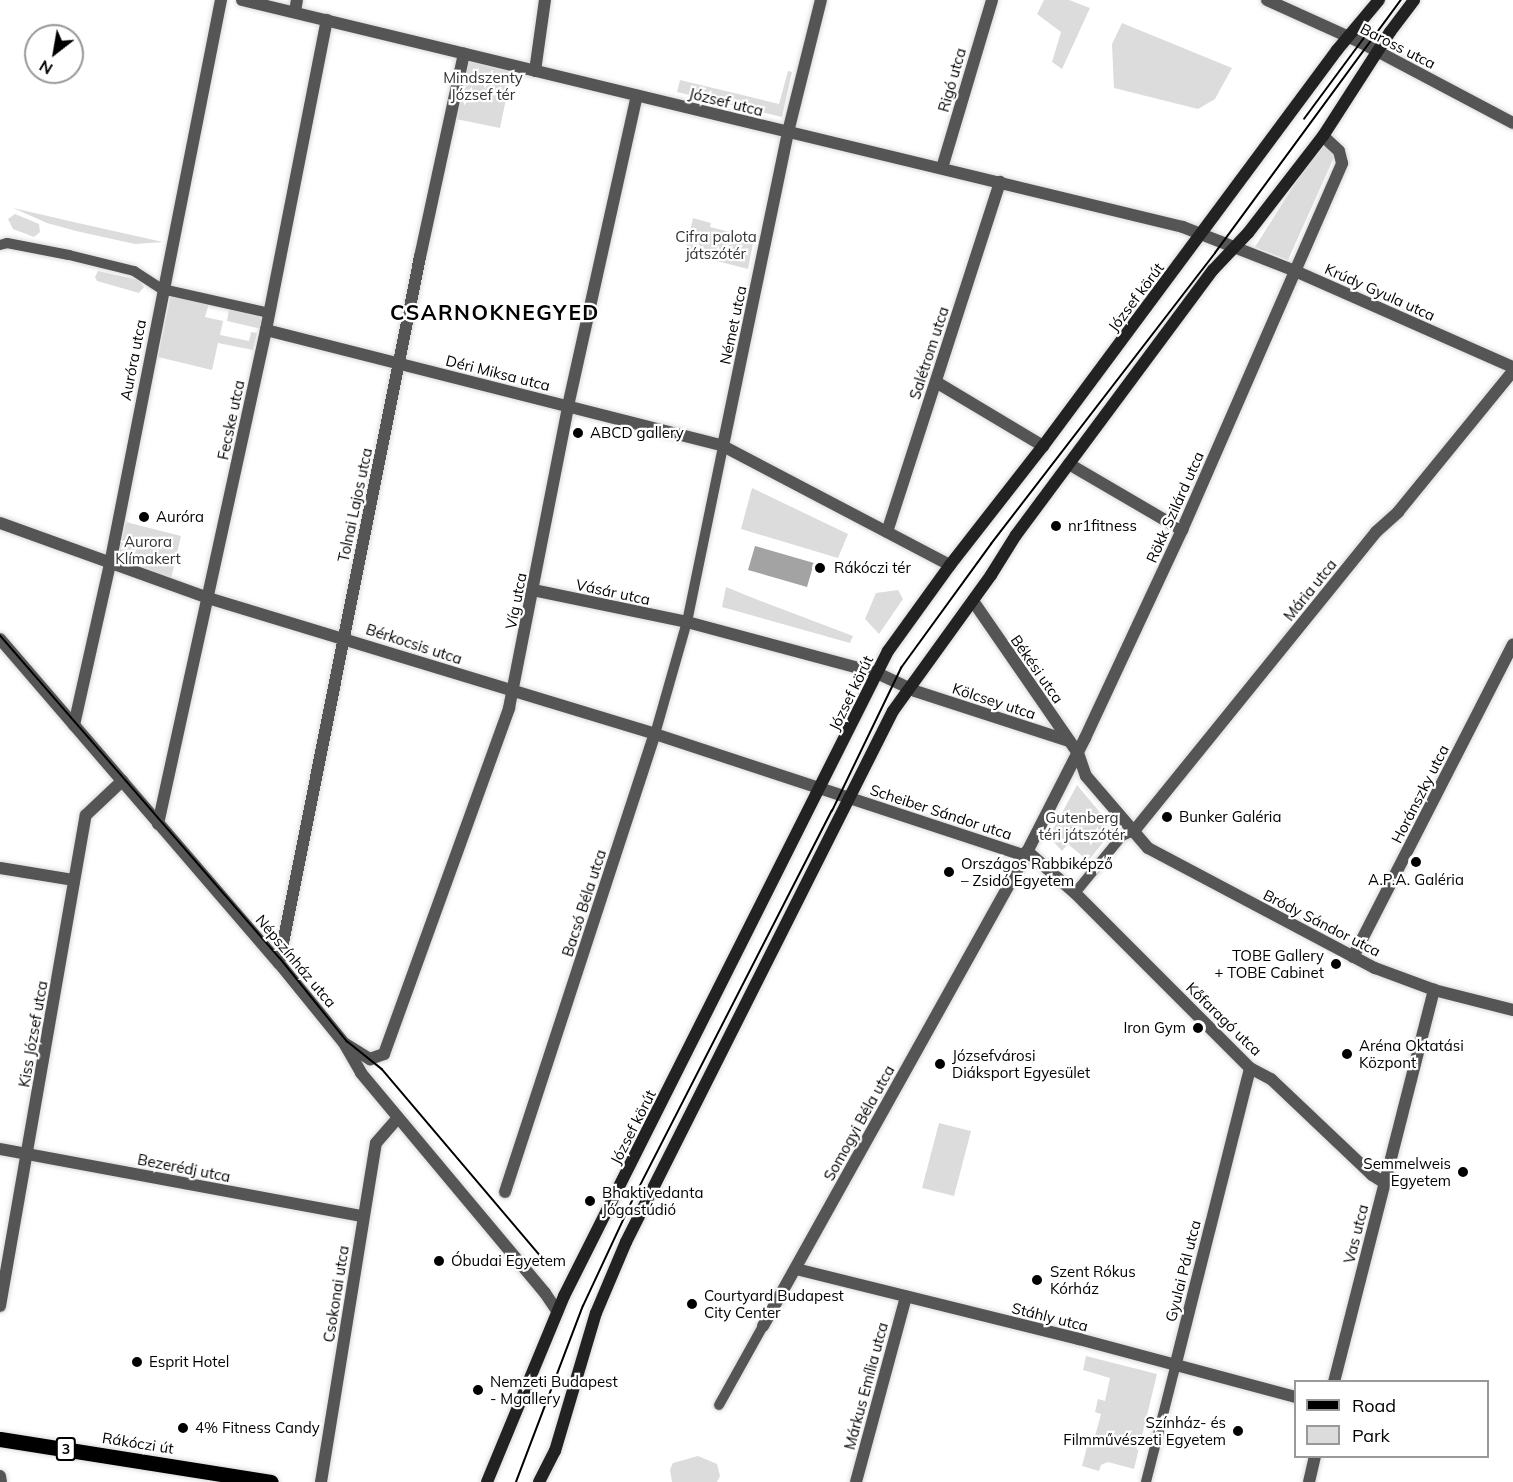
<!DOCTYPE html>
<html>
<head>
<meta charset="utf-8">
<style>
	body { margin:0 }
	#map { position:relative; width:1513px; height:1482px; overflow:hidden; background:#fff; font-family:Mulish,sans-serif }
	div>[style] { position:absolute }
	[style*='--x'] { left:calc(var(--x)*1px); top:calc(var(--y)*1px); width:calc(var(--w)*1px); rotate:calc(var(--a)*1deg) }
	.green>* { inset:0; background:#dcdcdc }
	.water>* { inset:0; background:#a3a3a3 }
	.roads { filter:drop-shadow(0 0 2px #dbdbdb) drop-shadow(0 0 2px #dbdbdb) }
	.pedestrian>* { height:10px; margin:-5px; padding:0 5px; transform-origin:5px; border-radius:5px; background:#555 }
	.minor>* { height:12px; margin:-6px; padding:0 6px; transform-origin:6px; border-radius:6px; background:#555 }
	.tertiary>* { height:12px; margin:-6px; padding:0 6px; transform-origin:6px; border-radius:6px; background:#555 }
	.secondary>* { height:12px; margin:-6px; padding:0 6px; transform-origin:6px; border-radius:6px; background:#222 }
	.primary>* { height:15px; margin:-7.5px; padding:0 7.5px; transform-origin:7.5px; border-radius:7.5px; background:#000 }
	.tram>* { height:1.5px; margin:-0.75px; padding:0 0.75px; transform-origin:0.75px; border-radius:0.75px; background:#000 }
	.dots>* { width:16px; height:16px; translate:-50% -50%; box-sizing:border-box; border:3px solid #fff; border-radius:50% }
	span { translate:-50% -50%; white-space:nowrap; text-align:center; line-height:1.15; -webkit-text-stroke:4.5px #fff; paint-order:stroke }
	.shield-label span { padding:2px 4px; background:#fff; border:2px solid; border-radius:4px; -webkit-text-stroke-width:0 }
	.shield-label { font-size:14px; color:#000; font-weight:700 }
	.street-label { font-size:15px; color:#000 }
	.park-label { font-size:15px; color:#333 }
	.poi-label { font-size:15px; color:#000 }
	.left { translate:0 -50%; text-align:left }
	.right { translate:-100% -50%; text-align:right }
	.district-label { font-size:21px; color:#000; font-weight:700; letter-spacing:1.5px }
	.legend { position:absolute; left:1294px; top:1380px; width:195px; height:78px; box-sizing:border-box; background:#fff; border:2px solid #999; margin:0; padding:8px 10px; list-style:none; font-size:18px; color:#000 }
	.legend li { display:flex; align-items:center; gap:12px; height:30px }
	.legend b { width:30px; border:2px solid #999 }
	.north { position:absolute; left:24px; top:24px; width:60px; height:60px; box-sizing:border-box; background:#fff; border:2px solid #999; border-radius:50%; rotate:211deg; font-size:16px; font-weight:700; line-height:24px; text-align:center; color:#000 }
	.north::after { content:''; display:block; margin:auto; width:21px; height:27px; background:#000; clip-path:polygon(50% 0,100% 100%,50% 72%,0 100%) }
</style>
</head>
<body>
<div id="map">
	<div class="green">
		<i style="clip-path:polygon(1044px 0,1069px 0,1090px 8px,1062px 69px,1052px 62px,1061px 32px,1037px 14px)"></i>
		<i style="clip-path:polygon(1122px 23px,1232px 68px,1215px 99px,1198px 109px,1114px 88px,1112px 44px)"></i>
		<i style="clip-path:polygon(464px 54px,513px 65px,500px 128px,451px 118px)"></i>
		<i style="clip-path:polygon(788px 71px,792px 72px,782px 117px,677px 92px,680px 80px,779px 104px)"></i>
		<i style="clip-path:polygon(1322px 141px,1335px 155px,1288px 260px,1255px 247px)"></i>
		<i style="clip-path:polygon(13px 208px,78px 223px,163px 242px,135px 244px,76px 231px,47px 223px)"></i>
		<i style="clip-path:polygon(15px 214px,39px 224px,40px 232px,34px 237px,13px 229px,8px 219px)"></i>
		<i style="clip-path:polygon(693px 218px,711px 223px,710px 227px,754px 238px,748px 269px,685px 253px)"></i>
		<i style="clip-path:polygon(98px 271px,139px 280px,144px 287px,139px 293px,97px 281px,95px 277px)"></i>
		<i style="clip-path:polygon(171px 294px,209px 303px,205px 317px,223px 321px,220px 335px,249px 341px,251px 332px,257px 333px,253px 350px,218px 343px,212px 370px,158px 357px)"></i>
		<i style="clip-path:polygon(230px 304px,252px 309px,267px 325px,266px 330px,227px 321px)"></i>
		<i style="clip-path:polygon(752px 488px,848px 534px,838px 558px,741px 529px)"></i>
		<i style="clip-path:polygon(126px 522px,181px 536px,171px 579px,117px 562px)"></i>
		<i style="clip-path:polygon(726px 587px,758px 600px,853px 636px,850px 643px,722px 607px)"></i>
		<i style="clip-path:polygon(898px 590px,903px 599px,879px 634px,865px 619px,876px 593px)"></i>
		<i style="clip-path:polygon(1077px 785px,1114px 829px,1088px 861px,1068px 844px,1062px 851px,1049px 837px)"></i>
		<i style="clip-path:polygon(939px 1123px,971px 1131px,954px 1196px,922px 1188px)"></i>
		<i style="clip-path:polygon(1086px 1356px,1157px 1374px,1134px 1469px,1108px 1462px,1101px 1465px,1099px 1471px,1082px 1466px,1089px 1439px,1094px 1440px,1101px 1414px,1095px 1412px,1098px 1399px,1105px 1401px,1110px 1378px,1083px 1370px)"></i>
		<i style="clip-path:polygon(698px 1456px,717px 1464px,720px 1476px,717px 1482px,672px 1482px,670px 1470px,673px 1463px)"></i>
	</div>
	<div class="water">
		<i style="clip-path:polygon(755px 546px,814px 563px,807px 587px,748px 570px)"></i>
	</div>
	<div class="roads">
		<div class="pedestrian">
			<i style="--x:0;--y:245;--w:7;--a:-16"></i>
			<i style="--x:7;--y:243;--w:63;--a:11"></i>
			<i style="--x:69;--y:255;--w:67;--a:13.8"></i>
			<i style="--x:134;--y:271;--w:33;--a:33"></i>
			<i style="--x:162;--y:289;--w:110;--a:12.6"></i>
			<i style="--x:655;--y:734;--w:116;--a:-74.1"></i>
			<i style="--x:687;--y:622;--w:180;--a:-78.4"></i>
			<i style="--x:1075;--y:893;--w:74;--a:-50.5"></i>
			<i style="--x:1122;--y:836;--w:13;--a:-23"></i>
			<i style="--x:719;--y:1405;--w:90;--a:-60.9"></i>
			<i style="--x:1146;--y:1482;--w:119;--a:-75.8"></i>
		</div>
		<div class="minor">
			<i style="--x:242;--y:0;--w:968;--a:13.56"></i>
			<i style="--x:1183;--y:227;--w:120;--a:21.4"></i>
			<i style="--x:1295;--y:271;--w:238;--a:23.8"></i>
			<i style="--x:295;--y:12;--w:12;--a:-81"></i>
			<i style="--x:535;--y:71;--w:72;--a:-82"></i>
			<i style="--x:942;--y:168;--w:175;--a:-73.4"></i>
			<i style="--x:266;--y:330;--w:471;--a:14.2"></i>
			<i style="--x:723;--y:446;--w:256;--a:27.7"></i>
			<i style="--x:936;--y:382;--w:125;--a:30.9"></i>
			<i style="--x:723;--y:446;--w:321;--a:-78.3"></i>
			<i style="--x:788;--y:132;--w:136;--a:-76"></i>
			<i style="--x:1069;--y:464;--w:131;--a:30.3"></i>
			<i style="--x:0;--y:523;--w:221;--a:19.8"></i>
			<i style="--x:208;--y:598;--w:467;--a:16.9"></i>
			<i style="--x:655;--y:734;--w:390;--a:18.2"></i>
			<i style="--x:887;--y:532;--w:368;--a:-72.1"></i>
			<i style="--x:533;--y:590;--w:157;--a:11.7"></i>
			<i style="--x:687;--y:622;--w:197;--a:15"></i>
			<i style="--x:877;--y:673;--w:42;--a:25.3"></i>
			<i style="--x:915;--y:691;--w:162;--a:18"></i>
			<i style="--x:973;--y:601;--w:185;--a:55.4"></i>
			<i style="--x:1078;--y:753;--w:24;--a:71"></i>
			<i style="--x:1086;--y:776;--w:95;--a:49.3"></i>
			<i style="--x:1148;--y:848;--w:257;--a:27.9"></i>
			<i style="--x:1375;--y:968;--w:63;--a:20.4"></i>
			<i style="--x:1434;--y:990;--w:81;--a:14.2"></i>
			<i style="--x:74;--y:725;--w:165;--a:-77.4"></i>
			<i style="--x:110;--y:564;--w:575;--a:-78.87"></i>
			<i style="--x:158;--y:824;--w:506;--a:-77.67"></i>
			<i style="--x:266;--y:330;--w:316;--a:-78.9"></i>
			<i style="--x:1134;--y:831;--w:385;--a:-51"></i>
			<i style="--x:1376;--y:532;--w:30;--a:-42"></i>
			<i style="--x:1398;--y:512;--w:182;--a:-50.8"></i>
			<i style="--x:1027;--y:851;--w:64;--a:41.2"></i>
			<i style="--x:1075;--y:893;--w:247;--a:45"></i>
			<i style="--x:1250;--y:1068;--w:24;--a:28"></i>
			<i style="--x:1271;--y:1079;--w:139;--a:43.5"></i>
			<i style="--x:1372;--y:1175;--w:15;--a:32"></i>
			<i style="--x:0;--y:868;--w:74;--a:9.3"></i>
			<i style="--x:1353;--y:957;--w:351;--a:-62.9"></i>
			<i style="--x:279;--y:963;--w:720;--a:-78.71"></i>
			<i style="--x:420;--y:257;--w:208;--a:-77.8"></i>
			<i style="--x:344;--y:1043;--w:31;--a:32"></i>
			<i style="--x:370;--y:1059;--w:15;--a:-20"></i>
			<i style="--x:384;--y:1054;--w:368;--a:-70.1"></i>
			<i style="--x:509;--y:708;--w:308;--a:-78.9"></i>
			<i style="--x:568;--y:406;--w:318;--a:-77.5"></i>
			<i style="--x:0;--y:1149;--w:369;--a:10.5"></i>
			<i style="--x:505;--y:1192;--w:482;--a:-71.9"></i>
			<i style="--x:796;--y:1269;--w:292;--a:13.9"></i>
			<i style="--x:1079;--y:1339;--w:225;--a:15"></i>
			<i style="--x:763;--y:1326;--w:538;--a:-60.86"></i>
			<i style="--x:1025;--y:856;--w:132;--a:-63"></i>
			<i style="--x:1085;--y:738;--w:230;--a:-65"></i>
			<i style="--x:1182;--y:530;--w:400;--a:-66.4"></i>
			<i style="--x:1342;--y:163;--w:12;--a:-104"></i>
			<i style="--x:1339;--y:151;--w:22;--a:-137"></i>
			<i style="--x:1175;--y:1367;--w:308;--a:-75.9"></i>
			<i style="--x:1334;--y:1382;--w:405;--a:-75.7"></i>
			<i style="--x:0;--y:1476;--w:6;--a:81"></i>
			<i style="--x:321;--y:1482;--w:343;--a:-80.8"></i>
			<i style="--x:376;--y:1143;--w:33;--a:-49"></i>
			<i style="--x:856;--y:1482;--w:192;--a:-74.9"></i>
			<i style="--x:1309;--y:1482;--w:27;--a:-77"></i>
		</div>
		<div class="tertiary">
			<i style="--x:1267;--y:0;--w:102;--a:24.3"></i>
			<i style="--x:1360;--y:42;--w:173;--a:27.9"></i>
			<i style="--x:0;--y:639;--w:428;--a:49.3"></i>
			<i style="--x:279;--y:963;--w:103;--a:50.9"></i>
			<i style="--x:344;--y:1043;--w:34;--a:60"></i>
			<i style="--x:361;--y:1073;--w:287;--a:50.1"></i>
			<i style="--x:545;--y:1293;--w:22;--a:56"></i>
			<i style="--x:0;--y:1306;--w:498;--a:-80.1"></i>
			<i style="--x:86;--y:815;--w:50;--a:-43.4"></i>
		</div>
		<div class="secondary">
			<i style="--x:487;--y:1482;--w:201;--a:-67.5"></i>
			<i style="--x:564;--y:1296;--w:722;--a:-63.33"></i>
			<i style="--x:888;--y:651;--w:106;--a:-54.2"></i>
			<i style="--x:950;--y:565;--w:151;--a:-52"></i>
			<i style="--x:1043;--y:446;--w:493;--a:-53.4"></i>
			<i style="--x:1337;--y:50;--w:65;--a:-50"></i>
			<i style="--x:539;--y:1482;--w:35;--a:-63"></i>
			<i style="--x:555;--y:1451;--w:144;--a:-73.5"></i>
			<i style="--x:596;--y:1313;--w:77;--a:-67.1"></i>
			<i style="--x:626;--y:1242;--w:594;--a:-63.31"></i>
			<i style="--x:893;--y:711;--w:168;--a:-54.2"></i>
			<i style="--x:991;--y:575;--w:47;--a:-58"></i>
			<i style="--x:1016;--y:535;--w:330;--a:-53.4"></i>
			<i style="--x:1213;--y:270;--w:51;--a:-46.6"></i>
			<i style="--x:1248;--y:233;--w:123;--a:-52.3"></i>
			<i style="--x:1323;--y:136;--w:124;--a:-57.2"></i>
			<i style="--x:1390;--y:32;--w:40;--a:-53"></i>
		</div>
		<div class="primary">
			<i style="--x:0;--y:1439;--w:274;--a:9"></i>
		</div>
	</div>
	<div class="tram">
		<i style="--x:1304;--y:119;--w:114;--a:-53.5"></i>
		<i style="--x:0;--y:635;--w:427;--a:49.1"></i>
		<i style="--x:280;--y:958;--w:107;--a:51.1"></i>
		<i style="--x:347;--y:1041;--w:45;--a:38.7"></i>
		<i style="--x:382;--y:1069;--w:250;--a:49.7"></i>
		<i style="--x:516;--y:1482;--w:188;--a:-69.2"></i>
		<i style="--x:583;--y:1306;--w:111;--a:-65"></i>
		<i style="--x:630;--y:1205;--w:443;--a:-62.9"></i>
		<i style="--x:832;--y:811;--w:159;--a:-64.2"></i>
		<i style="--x:901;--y:668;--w:153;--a:-54"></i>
		<i style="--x:991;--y:544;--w:367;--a:-52.4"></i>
		<i style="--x:1215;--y:253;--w:314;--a:-53.7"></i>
	</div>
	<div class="dots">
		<i style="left:578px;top:433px;background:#000"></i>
		<i style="left:144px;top:517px;background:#000"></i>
		<i style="left:1056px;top:526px;background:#000"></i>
		<i style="left:820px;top:568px;background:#000"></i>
		<i style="left:1167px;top:817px;background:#000"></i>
		<i style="left:1416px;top:862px;background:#000"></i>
		<i style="left:949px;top:872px;background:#000"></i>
		<i style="left:1336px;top:964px;background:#000"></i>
		<i style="left:1198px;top:1028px;background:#000"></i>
		<i style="left:1347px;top:1054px;background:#000"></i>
		<i style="left:940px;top:1064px;background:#000"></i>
		<i style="left:1463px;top:1172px;background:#000"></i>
		<i style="left:590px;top:1201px;background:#000"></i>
		<i style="left:439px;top:1261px;background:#000"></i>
		<i style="left:1037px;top:1280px;background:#000"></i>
		<i style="left:692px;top:1304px;background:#000"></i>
		<i style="left:137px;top:1362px;background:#000"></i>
		<i style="left:478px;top:1390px;background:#000"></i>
		<i style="left:183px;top:1428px;background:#000"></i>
		<i style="left:1238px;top:1431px;background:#000"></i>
	</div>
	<div class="shield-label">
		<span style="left:66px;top:1449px">3</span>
	</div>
	<div class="street-label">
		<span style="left:1398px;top:46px;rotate:27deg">Baross utca</span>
		<span style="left:952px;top:80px;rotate:-74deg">Rigó utca</span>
		<span style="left:726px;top:102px;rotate:14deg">József utca</span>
		<span style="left:1380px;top:292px;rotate:24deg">Krúdy Gyula utca</span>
		<span style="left:1136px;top:297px;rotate:-53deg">József körút</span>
		<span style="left:733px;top:325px;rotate:-78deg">Német utca</span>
		<span style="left:929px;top:353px;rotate:-72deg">Salétrom utca</span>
		<span style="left:133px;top:360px;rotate:-79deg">Auróra utca</span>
		<span style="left:498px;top:373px;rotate:14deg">Déri Miksa utca</span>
		<span style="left:231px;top:420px;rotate:-78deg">Fecske utca</span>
		<span style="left:355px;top:505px;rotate:-78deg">Tolnai Lajos utca</span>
		<span style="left:1175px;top:507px;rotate:-66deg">Rökk Szilárd utca</span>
		<span style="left:1310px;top:590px;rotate:-51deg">Mária utca</span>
		<span style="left:613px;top:592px;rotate:12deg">Vásár utca</span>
		<span style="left:516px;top:601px;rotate:-79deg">Víg utca</span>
		<span style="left:414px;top:644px;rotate:18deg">Bérkocsis utca</span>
		<span style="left:1037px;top:669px;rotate:55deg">Békési utca</span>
		<span style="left:851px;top:693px;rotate:-64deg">József körút</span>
		<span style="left:994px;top:701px;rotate:18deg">Kölcsey utca</span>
		<span style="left:1420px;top:794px;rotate:-63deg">Horánszky utca</span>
		<span style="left:941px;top:812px;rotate:18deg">Scheiber Sándor utca</span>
		<span style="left:584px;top:903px;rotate:-72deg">Bacsó Béla utca</span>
		<span style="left:1322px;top:923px;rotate:27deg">Bródy Sándor utca</span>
		<span style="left:296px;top:961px;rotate:50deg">Népszínház utca</span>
		<span style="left:1224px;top:1019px;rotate:44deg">Kőfaragó utca</span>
		<span style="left:33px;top:1034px;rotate:-80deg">Kiss József utca</span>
		<span style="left:859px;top:1123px;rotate:-61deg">Somogyi Béla utca</span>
		<span style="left:633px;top:1127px;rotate:-63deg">József körút</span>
		<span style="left:184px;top:1168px;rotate:11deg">Bezerédj utca</span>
		<span style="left:1356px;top:1234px;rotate:-76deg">Vas utca</span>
		<span style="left:1183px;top:1271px;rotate:-76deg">Gyulai Pál utca</span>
		<span style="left:336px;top:1294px;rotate:-81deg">Csokonai utca</span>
		<span style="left:1050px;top:1317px;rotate:14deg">Stáhly utca</span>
		<span style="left:866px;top:1386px;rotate:-75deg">Márkus Emília utca</span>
		<span style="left:138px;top:1443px;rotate:9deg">Rákóczi út</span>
	</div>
	<div class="park-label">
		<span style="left:483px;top:86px">Mindszenty<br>József tér</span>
		<span style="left:716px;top:245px">Cifra palota<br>játszótér</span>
		<span style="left:148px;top:550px">Aurora<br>Klímakert</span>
		<span style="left:1082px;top:826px">Gutenberg<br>téri játszótér</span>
	</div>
	<div class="poi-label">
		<span class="left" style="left:590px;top:433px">ABCD gallery</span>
		<span class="left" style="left:156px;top:517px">Auróra</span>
		<span class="left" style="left:1068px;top:526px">nr1fitness</span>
		<span class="left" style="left:834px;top:568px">Rákóczi tér</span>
		<span class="left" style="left:1179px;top:817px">Bunker Galéria</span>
		<span class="left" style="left:961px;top:872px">Országos Rabbiképző<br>– Zsidó Egyetem</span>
		<span style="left:1416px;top:880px">A.P.A. Galéria</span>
		<span class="right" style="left:1324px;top:964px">TOBE Gallery<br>+ TOBE Cabinet</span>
		<span class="right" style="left:1186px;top:1028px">Iron Gym</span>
		<span class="left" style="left:1359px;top:1054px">Aréna Oktatási<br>Központ</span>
		<span class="left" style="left:952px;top:1064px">Józsefvárosi<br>Diáksport Egyesület</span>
		<span class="right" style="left:1451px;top:1172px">Semmelweis<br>Egyetem</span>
		<span class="left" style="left:602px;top:1201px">Bhaktivedanta<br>Jógastúdió</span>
		<span class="left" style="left:451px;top:1261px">Óbudai Egyetem</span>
		<span class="left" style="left:1050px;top:1280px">Szent Rókus<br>Kórház</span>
		<span class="left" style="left:704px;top:1304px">Courtyard Budapest<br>City Center</span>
		<span class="left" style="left:149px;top:1362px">Esprit Hotel</span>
		<span class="left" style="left:490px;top:1390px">Nemzeti Budapest<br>- Mgallery</span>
		<span class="right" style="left:1226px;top:1431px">Színház- és<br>Filmművészeti Egyetem</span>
		<span class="left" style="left:195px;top:1428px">4% Fitness Candy</span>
	</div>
	<div class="district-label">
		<span style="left:495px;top:312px">CSARNOKNEGYED</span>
	</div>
	<ul class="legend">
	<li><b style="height:8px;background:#000"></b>Road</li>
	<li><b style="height:16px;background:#dcdcdc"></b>Park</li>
	</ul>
	<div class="north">N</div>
</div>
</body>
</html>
